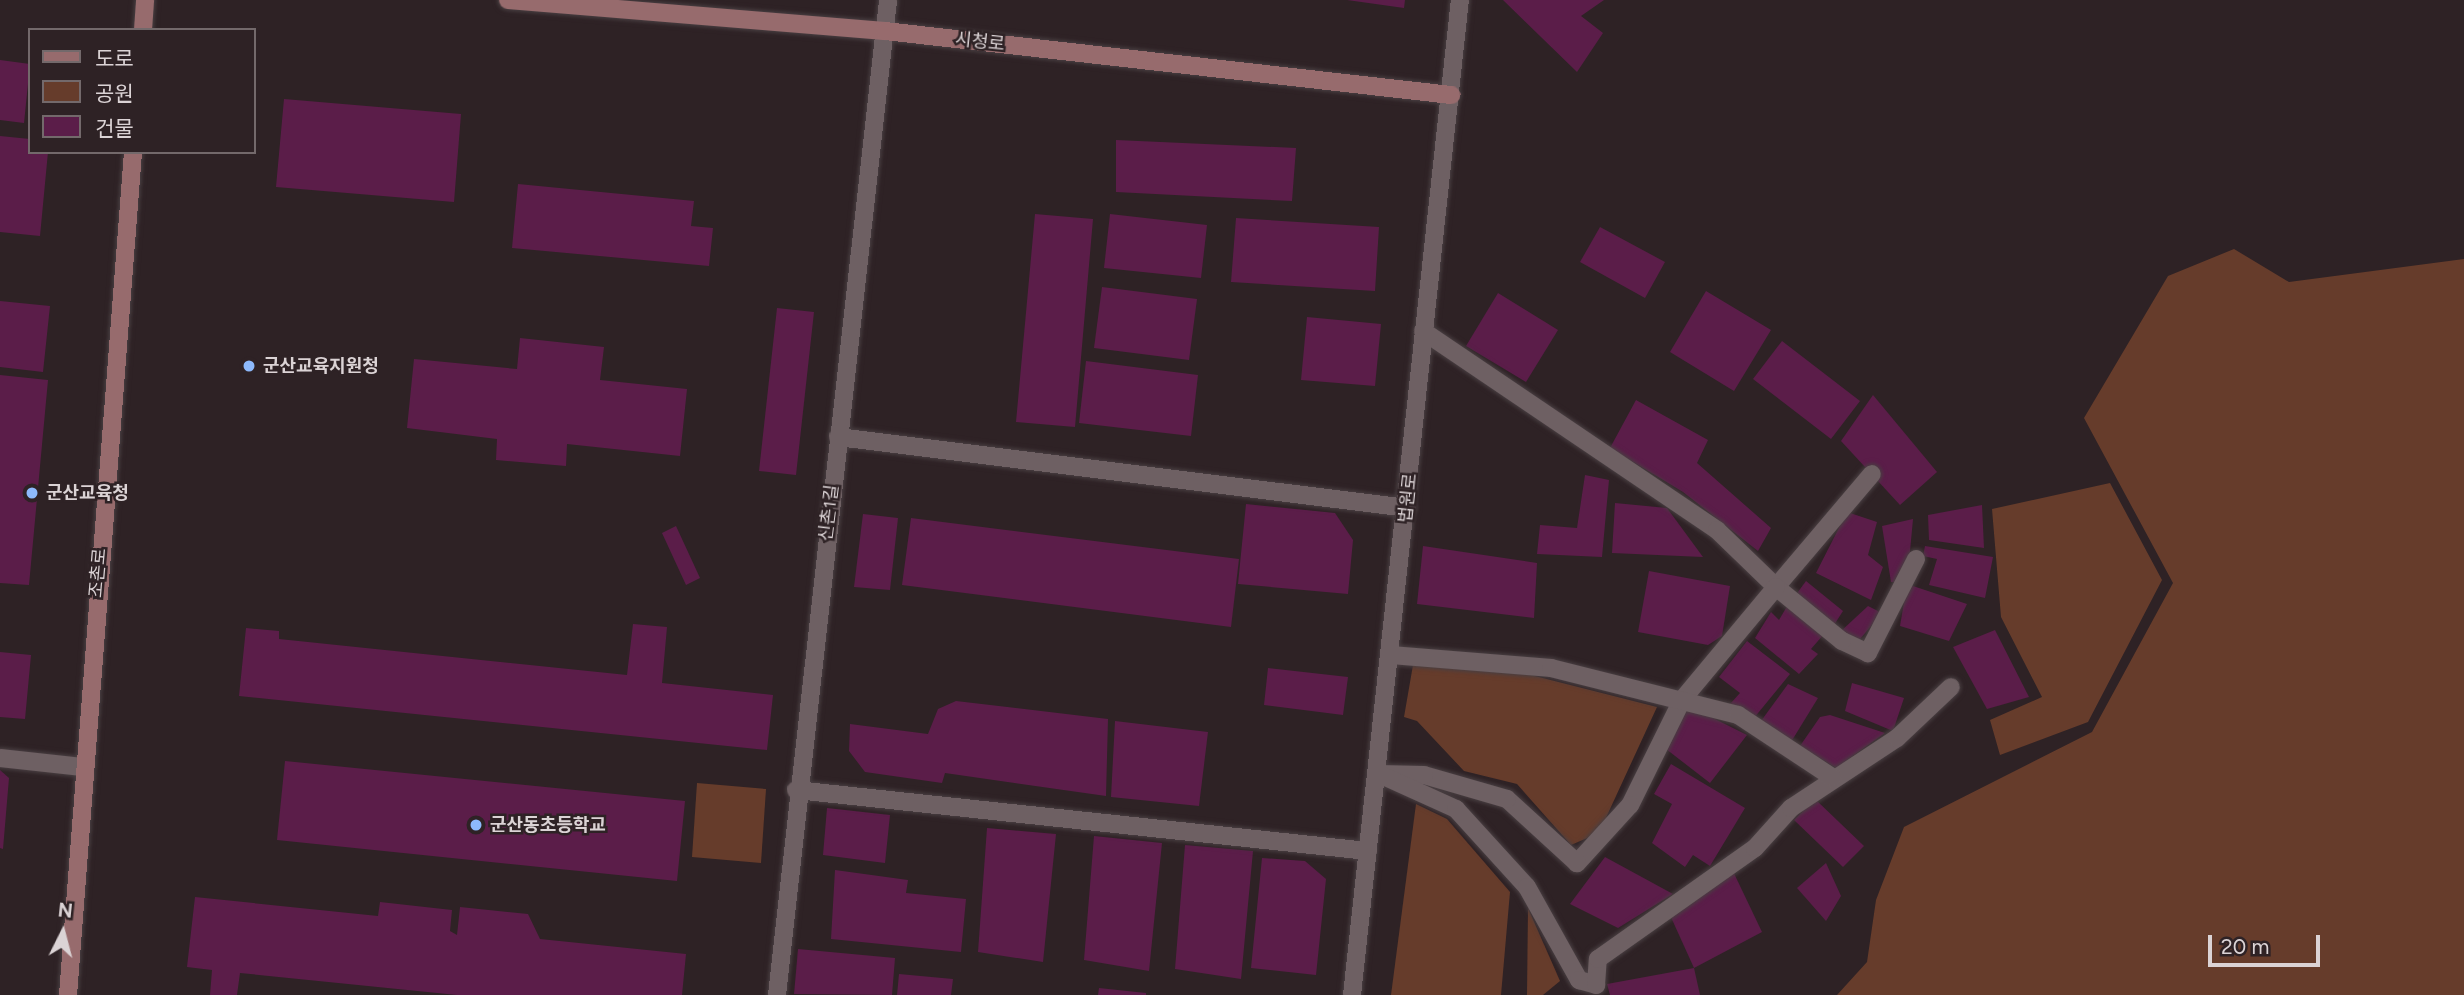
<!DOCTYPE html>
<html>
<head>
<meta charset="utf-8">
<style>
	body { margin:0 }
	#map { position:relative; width:2464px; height:995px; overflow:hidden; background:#2e2225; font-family:Figtree,"Noto Sans KR",sans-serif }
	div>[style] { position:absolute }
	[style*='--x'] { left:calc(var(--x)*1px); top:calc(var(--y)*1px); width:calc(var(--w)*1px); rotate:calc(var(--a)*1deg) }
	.green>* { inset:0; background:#663c2b }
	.building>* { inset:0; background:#5b1d49 }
	.roads { filter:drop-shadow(0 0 2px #493f42) drop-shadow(0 0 2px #493f42) }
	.lane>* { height:18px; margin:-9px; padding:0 9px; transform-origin:9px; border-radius:9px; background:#6e6063 }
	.street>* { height:18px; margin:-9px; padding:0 9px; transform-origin:9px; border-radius:9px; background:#6e6063 }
	.secondary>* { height:18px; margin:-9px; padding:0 9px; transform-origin:9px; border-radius:9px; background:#976b6d }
	.dots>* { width:19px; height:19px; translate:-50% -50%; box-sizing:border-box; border:4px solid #2e2225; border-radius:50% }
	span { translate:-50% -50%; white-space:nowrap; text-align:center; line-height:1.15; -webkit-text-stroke:5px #2e2225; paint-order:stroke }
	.street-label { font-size:18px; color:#dbd3d5 }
	.poi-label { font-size:18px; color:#dbd3d5; font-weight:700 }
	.left { translate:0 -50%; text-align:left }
	.legend { position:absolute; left:28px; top:28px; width:228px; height:126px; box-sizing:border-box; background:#2e2225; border:2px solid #73696b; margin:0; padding:9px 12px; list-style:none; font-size:21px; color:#dbd3d5 }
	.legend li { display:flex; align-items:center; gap:14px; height:35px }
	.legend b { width:35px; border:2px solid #73696b }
	.north { position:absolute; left:28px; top:897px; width:70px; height:70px; -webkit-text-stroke:5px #2e2225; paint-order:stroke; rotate:6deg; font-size:19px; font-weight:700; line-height:28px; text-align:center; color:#dbd3d5 }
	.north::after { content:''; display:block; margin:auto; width:24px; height:32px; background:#dbd3d5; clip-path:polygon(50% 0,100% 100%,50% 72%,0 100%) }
	.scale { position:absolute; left:2208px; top:935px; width:112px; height:32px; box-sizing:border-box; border:4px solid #dbd3d5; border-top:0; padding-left:9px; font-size:21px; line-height:24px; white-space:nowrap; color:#dbd3d5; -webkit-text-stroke:5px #2e2225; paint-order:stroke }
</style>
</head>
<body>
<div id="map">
	<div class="green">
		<i style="clip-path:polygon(2234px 249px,2289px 282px,2464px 259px,2464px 995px,1837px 995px,1867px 962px,1876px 900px,1904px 827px,2092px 732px,2173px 583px,2084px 418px,2168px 276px)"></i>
		<i style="clip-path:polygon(2110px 483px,2162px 580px,2088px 722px,2000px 755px,1990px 720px,2042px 697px,2001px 617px,1992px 509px)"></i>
		<i style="clip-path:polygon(1413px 665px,1523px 673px,1657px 707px,1599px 833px,1571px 845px,1517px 784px,1464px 771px,1417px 721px,1404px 717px)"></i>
		<i style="clip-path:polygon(697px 783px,766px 789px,761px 863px,692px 857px)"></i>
		<i style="clip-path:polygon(1416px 804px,1447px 819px,1510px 892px,1501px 995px,1391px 995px)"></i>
		<i style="clip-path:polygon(1528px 908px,1560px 981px,1543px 995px,1527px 995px)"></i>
	</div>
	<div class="building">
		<i style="clip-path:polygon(1347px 0,1405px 0,1404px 8px)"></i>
		<i style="clip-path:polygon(1503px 0,1604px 0,1581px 16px,1603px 33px,1577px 72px)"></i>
		<i style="clip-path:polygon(0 60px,30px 64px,24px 123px,0 120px)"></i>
		<i style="clip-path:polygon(284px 99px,461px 114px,454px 202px,276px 187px)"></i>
		<i style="clip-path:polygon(0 136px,30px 139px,30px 152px,48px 152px,40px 236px,0 232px)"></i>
		<i style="clip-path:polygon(1116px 140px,1296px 148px,1292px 201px,1116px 192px)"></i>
		<i style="clip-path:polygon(518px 184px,694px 201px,691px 226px,713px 228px,709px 266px,512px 248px)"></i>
		<i style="clip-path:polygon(1035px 214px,1093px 219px,1075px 427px,1016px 422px)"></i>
		<i style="clip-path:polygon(1110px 214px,1207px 225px,1201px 278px,1104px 268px)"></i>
		<i style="clip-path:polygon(1236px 218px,1379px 227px,1375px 291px,1231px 282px)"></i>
		<i style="clip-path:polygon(1600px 227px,1665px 262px,1645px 298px,1580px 262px)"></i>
		<i style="clip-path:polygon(1102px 287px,1197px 299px,1189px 360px,1094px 348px)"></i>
		<i style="clip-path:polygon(1706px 291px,1771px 330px,1734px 391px,1670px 352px)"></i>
		<i style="clip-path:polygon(1498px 293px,1558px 330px,1526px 382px,1466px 346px)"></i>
		<i style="clip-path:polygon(0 301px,50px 306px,43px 372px,0 367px)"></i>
		<i style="clip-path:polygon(777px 308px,814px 312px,796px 475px,759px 471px)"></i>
		<i style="clip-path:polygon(1307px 317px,1381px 324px,1375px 386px,1301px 380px)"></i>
		<i style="clip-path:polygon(520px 338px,604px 347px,600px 380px,687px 389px,680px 456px,567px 444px,566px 466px,496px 460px,497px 439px,407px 428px,414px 359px,517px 369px)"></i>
		<i style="clip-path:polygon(1782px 341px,1860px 401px,1831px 439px,1753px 379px)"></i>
		<i style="clip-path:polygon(1086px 361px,1198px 375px,1191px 436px,1079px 423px)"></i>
		<i style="clip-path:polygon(0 375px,48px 380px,29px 585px,0 583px)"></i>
		<i style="clip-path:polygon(1873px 395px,1937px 472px,1900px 505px,1841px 441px)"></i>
		<i style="clip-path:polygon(1636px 400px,1708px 440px,1697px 463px,1771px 528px,1758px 551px,1683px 492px,1610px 448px)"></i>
		<i style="clip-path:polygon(1585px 475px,1609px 480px,1602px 557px,1537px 554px,1540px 525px,1577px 528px)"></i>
		<i style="clip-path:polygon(1615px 503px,1667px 508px,1703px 557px,1612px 553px)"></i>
		<i style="clip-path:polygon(1246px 504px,1335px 513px,1353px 540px,1348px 594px,1238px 584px)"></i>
		<i style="clip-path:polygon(1982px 505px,1984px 548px,1929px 540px,1928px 515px)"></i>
		<i style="clip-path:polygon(1847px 512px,1877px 522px,1868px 555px,1883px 567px,1871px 600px,1816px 573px)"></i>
		<i style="clip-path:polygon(863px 514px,898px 518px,890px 590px,854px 587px)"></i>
		<i style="clip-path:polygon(911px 518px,1239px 559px,1231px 627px,902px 585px)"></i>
		<i style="clip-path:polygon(1913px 519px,1909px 562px,1897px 582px,1891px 582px,1882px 526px)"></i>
		<i style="clip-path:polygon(676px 526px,700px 578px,686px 585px,662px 533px)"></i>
		<i style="clip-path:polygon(1423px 546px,1537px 563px,1534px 618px,1417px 604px)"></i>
		<i style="clip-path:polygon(1925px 546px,1993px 557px,1985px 598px,1929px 585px,1937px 559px,1923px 556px)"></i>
		<i style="clip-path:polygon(1649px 571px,1730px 586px,1722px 636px,1708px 645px,1638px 632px)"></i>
		<i style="clip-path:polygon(1806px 581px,1843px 611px,1834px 625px,1795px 596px)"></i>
		<i style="clip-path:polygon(1907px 584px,1967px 604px,1949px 641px,1900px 626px)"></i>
		<i style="clip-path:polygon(1789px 603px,1824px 634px,1811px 649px,1818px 654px,1799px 674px,1755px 638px,1771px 612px,1779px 620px)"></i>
		<i style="clip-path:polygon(1868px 606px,1882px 613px,1855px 645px,1840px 632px)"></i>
		<i style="clip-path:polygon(633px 624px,667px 627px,662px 683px,773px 695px,767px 750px,239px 696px,246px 628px,279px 631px,279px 639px,627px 675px)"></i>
		<i style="clip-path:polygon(1995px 630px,2029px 697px,1987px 709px,1953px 647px)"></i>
		<i style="clip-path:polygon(1747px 641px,1790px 674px,1754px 718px,1730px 704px,1740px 693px,1719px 677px)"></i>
		<i style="clip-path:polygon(0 652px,31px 655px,25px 719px,0 717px)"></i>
		<i style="clip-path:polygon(1268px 668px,1348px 677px,1343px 715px,1264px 705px)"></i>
		<i style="clip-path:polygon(1852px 683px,1904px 698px,1893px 731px,1845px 711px)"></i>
		<i style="clip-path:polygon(1788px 684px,1818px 698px,1791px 742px,1761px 721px)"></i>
		<i style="clip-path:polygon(956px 701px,1108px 719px,1106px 796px,945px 773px,942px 783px,865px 772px,849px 751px,850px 724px,928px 734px,938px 709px)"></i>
		<i style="clip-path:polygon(1689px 706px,1747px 735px,1710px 783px,1666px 749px)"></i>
		<i style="clip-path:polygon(1830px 715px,1885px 733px,1836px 768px,1800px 746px,1820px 717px)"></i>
		<i style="clip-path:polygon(1115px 721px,1208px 732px,1199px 806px,1111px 797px)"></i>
		<i style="clip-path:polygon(285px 761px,685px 801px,677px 881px,277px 840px)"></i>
		<i style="clip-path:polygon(1671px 764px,1745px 808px,1710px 866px,1693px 855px,1685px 867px,1652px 843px,1672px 804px,1654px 794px)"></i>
		<i style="clip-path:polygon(0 770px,9px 778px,3px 849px,0 848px)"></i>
		<i style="clip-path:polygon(1815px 799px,1864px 846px,1843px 867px,1794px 820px)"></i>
		<i style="clip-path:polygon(827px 808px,890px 815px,885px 863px,823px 855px)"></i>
		<i style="clip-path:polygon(987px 828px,1056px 834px,1043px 962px,978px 952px)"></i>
		<i style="clip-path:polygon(1094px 836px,1162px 843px,1149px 971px,1084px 960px)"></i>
		<i style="clip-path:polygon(1185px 845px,1253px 851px,1241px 979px,1175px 969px)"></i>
		<i style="clip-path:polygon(1605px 857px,1673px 894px,1618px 928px,1570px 904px)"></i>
		<i style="clip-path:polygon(1262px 858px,1305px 861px,1326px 879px,1316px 975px,1251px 968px)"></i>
		<i style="clip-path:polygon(1826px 863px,1841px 896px,1826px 921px,1797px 888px)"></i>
		<i style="clip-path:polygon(1730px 865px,1762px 932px,1694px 968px,1670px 915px)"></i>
		<i style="clip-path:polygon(835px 870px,908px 880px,906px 893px,966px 899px,961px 952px,831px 939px)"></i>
		<i style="clip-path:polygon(195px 897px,378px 916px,380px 902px,452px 910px,450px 931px,457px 935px,460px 907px,528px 914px,540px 939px,686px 954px,682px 995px,457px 995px,240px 973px,237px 995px,210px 995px,212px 970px,187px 967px)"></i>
		<i style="clip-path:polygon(798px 949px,895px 958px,892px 995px,794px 994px)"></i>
		<i style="clip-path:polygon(1694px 968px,1700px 995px,1610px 995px,1607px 984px)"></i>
		<i style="clip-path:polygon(899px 974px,953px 979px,951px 995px,897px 995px)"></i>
		<i style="clip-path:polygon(1099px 988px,1146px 993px,1146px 995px,1098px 995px)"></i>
	</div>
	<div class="roads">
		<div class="lane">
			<i style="--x:1423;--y:331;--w:355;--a:34.1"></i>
			<i style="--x:1717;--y:530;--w:82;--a:44"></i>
			<i style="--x:1776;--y:587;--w:148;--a:-49.7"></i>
			<i style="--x:1916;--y:559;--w:106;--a:117.1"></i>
			<i style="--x:1868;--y:653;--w:29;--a:-155"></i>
			<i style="--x:1842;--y:641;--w:85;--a:-140.7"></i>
			<i style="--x:1776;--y:587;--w:147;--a:129.8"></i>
			<i style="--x:1682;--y:700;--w:117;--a:116.3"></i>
			<i style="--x:1630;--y:805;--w:79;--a:132.4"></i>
			<i style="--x:1577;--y:863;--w:95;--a:-137.6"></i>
			<i style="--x:1507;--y:799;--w:86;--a:-163.9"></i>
			<i style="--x:1424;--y:775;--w:45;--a:-178.7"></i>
			<i style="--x:1379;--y:774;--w:85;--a:24.4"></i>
			<i style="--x:1456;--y:809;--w:105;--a:47.7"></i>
			<i style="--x:1527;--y:887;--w:107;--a:60.8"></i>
			<i style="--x:1579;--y:980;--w:18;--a:16"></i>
			<i style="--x:1596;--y:985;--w:26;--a:-86"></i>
			<i style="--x:1598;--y:959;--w:192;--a:-35.3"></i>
			<i style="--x:1755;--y:848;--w:54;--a:-48"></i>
			<i style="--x:1791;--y:808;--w:127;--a:-33.4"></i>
			<i style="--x:1897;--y:738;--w:74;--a:-43.4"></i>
			<i style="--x:1391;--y:655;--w:161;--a:4.6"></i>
			<i style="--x:1551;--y:668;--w:193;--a:14.1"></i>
			<i style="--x:1738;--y:715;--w:113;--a:33.4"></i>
			<i style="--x:0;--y:758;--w:83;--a:6.2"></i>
		</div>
		<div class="street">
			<i style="--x:838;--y:437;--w:573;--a:7.11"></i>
			<i style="--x:796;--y:790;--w:575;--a:6.09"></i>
			<i style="--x:777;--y:995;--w:1001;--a:-83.63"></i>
			<i style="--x:1352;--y:995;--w:1001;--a:-83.81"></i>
		</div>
		<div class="secondary">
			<i style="--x:508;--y:0;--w:378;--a:4.7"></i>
			<i style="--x:885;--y:31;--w:570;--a:6.45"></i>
			<i style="--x:143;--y:30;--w:30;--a:-86"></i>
			<i style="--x:68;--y:995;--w:846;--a:-85.59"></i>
		</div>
	</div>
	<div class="dots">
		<i style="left:249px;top:366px;background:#8db9fc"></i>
		<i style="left:32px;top:493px;background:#8db9fc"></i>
		<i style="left:476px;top:825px;background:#8db9fc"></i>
	</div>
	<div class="street-label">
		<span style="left:980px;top:42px;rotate:6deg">시청로</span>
		<span style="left:1408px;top:498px;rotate:-84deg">법원로</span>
		<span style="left:829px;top:513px;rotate:-83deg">신촌1길</span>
		<span style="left:98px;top:573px;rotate:-85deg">조촌로</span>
	</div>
	<div class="poi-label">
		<span class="left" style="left:263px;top:366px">군산교육지원청</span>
		<span class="left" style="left:46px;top:493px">군산교육청</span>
		<span class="left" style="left:490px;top:825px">군산동초등학교</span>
	</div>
	<ul class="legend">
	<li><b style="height:9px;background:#976b6d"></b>도로</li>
	<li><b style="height:19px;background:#663c2b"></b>공원</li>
	<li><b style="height:19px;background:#5b1d49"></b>건물</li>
	</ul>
	<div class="north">N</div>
	<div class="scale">20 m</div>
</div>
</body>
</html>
